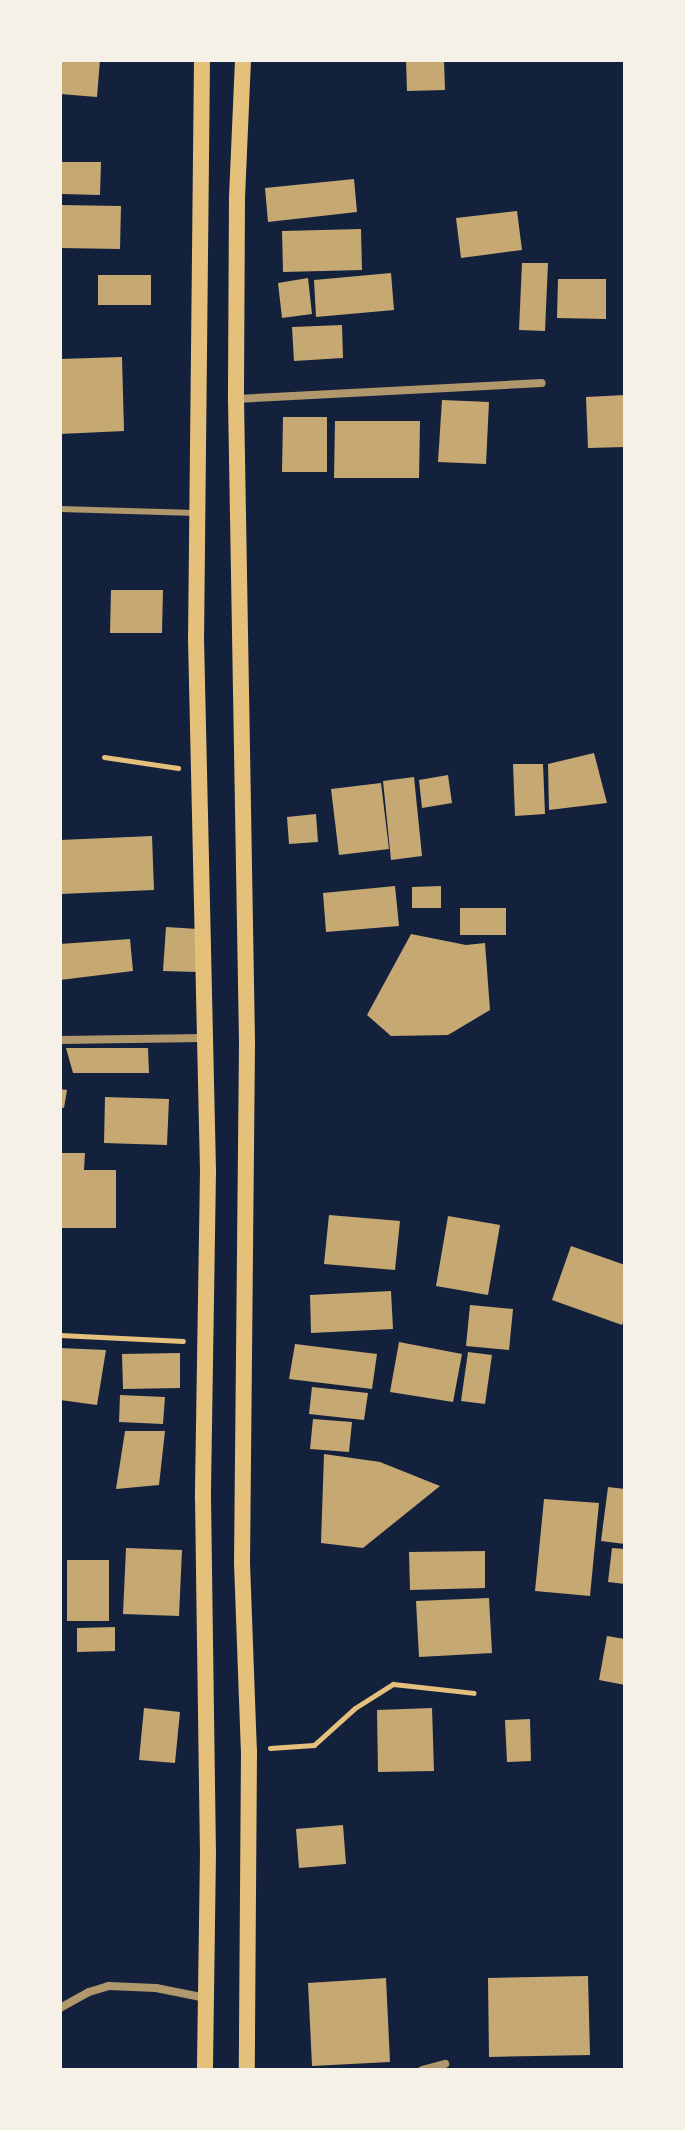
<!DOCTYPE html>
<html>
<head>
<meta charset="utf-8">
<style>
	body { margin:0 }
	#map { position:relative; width:685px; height:2130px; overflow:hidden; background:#14213d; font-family:Mulish,sans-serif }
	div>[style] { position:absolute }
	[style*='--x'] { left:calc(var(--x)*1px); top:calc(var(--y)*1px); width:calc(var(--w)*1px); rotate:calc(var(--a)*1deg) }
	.building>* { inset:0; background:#c6a872 }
	.path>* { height:5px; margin:-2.5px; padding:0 2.5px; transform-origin:2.5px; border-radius:2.5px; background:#e5c07b }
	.service>* { height:6px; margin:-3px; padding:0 3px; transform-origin:3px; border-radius:3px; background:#b1986c }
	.minor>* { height:8px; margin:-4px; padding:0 4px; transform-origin:4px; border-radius:4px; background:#b1986c }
	.secondary>* { height:16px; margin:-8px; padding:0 8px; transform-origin:8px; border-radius:8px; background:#e5c07b }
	span { translate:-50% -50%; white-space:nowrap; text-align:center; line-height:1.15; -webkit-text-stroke:6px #f6f1e7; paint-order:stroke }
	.frame { position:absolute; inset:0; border:62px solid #f6f1e7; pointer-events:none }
</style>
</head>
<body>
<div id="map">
	<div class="building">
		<i style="clip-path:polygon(62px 60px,100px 60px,97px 97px,60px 94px)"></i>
		<i style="clip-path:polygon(406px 60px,444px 60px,445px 90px,407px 91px)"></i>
		<i style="clip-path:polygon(62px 162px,101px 162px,100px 195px,62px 194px)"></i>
		<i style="clip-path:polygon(354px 179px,357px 212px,268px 222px,265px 188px)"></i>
		<i style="clip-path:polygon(60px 205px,121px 206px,120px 249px,60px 248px)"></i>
		<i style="clip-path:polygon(517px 211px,522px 250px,461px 258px,456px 218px)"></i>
		<i style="clip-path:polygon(361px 229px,362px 270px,283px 272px,282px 231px)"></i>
		<i style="clip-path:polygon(522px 263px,548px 263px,545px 331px,519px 330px)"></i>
		<i style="clip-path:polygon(391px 273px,394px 310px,316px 317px,314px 280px)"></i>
		<i style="clip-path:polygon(98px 275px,151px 275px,151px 305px,98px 305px)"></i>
		<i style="clip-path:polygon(308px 278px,312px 314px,282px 318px,278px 283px)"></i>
		<i style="clip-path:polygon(558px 279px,606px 279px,606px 319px,557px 318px)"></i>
		<i style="clip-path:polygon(342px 325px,343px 358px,294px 361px,292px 327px)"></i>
		<i style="clip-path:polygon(122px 357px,124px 431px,60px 434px,60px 359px)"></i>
		<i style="clip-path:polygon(625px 395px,625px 447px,588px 448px,586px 397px)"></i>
		<i style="clip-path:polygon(442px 400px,489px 402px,486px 464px,438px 462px)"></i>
		<i style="clip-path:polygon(283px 417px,327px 417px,327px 472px,282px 472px)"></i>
		<i style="clip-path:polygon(335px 421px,420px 421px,419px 478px,334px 478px)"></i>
		<i style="clip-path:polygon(111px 590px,163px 590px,162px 633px,110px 633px)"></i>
		<i style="clip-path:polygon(594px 753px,607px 803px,549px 810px,548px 764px)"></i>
		<i style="clip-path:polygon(513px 764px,543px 764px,545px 814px,515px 816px)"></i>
		<i style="clip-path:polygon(448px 775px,452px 803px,422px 808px,419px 780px)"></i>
		<i style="clip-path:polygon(414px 777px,422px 856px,391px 860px,383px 781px)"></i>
		<i style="clip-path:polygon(381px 783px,389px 849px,339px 855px,331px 789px)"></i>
		<i style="clip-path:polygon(316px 814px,318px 842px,289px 844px,287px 817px)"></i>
		<i style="clip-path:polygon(152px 836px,154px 890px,60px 894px,60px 840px)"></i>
		<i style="clip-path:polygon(395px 886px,399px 926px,326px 932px,323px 893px)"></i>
		<i style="clip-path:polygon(441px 886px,441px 908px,412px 908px,412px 887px)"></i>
		<i style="clip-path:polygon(460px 908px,506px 908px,506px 935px,460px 935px)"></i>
		<i style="clip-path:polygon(166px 927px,198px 929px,198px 972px,163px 971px)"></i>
		<i style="clip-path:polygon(411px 934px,466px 945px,485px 943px,490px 1010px,448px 1035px,391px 1036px,367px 1015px)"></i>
		<i style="clip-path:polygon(130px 939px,133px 971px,60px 980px,60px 944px)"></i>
		<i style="clip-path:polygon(66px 1048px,148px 1048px,149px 1073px,73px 1073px)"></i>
		<i style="clip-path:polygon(60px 1089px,67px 1090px,64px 1108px,60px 1107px)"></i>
		<i style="clip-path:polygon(105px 1097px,169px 1099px,167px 1145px,104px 1143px)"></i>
		<i style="clip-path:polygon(60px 1153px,85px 1153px,84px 1170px,116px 1170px,116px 1228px,60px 1228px)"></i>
		<i style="clip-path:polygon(329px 1215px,400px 1221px,395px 1270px,324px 1264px)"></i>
		<i style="clip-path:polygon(448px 1216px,500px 1225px,488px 1295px,436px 1286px)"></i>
		<i style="clip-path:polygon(571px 1246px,625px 1265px,625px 1315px,622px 1325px,552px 1300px)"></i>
		<i style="clip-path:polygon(391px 1291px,393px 1329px,311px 1333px,310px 1295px)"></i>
		<i style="clip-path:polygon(470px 1305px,513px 1309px,509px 1350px,466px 1346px)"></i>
		<i style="clip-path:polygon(399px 1342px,462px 1354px,453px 1402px,390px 1392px)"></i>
		<i style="clip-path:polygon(295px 1344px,377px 1354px,372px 1389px,289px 1379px)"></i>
		<i style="clip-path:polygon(60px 1348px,106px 1350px,97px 1405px,60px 1400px)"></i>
		<i style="clip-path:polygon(468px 1352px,492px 1355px,485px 1404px,461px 1401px)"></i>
		<i style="clip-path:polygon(180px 1353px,180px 1388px,123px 1389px,122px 1354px)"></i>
		<i style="clip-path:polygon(312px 1387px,368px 1393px,364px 1420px,309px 1414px)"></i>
		<i style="clip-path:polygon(120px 1395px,165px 1397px,163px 1424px,119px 1422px)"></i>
		<i style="clip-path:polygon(313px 1419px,352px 1422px,349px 1452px,310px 1449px)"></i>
		<i style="clip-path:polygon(125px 1431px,165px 1431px,159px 1485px,116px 1489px)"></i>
		<i style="clip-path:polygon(324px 1454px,380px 1462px,440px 1486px,363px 1548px,321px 1543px)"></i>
		<i style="clip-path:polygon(608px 1487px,625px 1489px,625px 1544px,601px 1541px)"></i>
		<i style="clip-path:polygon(544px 1499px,599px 1503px,590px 1596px,535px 1591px)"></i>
		<i style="clip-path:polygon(126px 1548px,182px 1550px,179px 1616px,123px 1614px)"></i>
		<i style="clip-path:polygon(612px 1548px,625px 1549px,625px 1584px,608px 1582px)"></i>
		<i style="clip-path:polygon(485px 1551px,485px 1588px,410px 1590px,409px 1552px)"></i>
		<i style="clip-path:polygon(67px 1560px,109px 1560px,109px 1621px,67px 1621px)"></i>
		<i style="clip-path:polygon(489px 1598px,492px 1653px,419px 1657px,416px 1601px)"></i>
		<i style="clip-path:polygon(115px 1627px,115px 1651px,77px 1652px,77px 1628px)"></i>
		<i style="clip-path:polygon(607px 1636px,625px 1639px,625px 1685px,599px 1680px)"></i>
		<i style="clip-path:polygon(144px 1708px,180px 1712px,175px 1763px,139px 1760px)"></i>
		<i style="clip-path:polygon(432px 1708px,434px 1771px,378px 1772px,377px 1710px)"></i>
		<i style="clip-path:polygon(530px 1719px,531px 1761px,507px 1762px,505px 1720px)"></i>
		<i style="clip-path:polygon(343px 1825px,346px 1864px,299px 1868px,296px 1829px)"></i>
		<i style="clip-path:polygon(588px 1976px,590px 2055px,489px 2057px,488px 1978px)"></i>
		<i style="clip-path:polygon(386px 1978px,390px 2062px,312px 2066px,308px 1983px)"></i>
	</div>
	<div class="path">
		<i style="--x:104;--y:757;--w:75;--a:8.5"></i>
		<i style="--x:60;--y:1335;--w:123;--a:2.8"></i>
		<i style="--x:270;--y:1748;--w:44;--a:-3.9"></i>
		<i style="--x:314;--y:1745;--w:55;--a:-42.1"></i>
		<i style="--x:355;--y:1708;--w:45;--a:-32.3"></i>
		<i style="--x:393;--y:1684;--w:81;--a:6.3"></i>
	</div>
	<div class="service">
		<i style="--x:60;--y:509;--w:136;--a:1.7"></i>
	</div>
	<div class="minor">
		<i style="--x:237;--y:399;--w:305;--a:-3"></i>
		<i style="--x:60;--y:1040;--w:144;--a:-0.8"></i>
		<i style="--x:60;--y:2008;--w:33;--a:-29"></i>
		<i style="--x:89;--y:1992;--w:21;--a:-17"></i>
		<i style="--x:109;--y:1986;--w:47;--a:2.4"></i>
		<i style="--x:156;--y:1988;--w:51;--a:11.3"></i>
		<i style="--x:422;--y:2070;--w:24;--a:-15"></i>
	</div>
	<div class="secondary">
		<i style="--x:202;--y:60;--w:578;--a:90.59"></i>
		<i style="--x:196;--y:638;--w:533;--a:88.71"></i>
		<i style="--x:208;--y:1171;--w:327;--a:90.9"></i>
		<i style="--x:203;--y:1498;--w:353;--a:89.2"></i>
		<i style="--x:208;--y:1851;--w:219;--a:90.8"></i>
		<i style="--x:243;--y:60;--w:138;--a:92.5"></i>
		<i style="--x:237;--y:198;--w:201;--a:90.3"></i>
		<i style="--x:236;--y:399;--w:644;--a:89.02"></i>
		<i style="--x:247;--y:1043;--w:520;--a:90.55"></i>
		<i style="--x:242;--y:1563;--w:187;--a:87.9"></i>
		<i style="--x:249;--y:1750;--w:320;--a:90.4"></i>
	</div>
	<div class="frame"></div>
</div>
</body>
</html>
